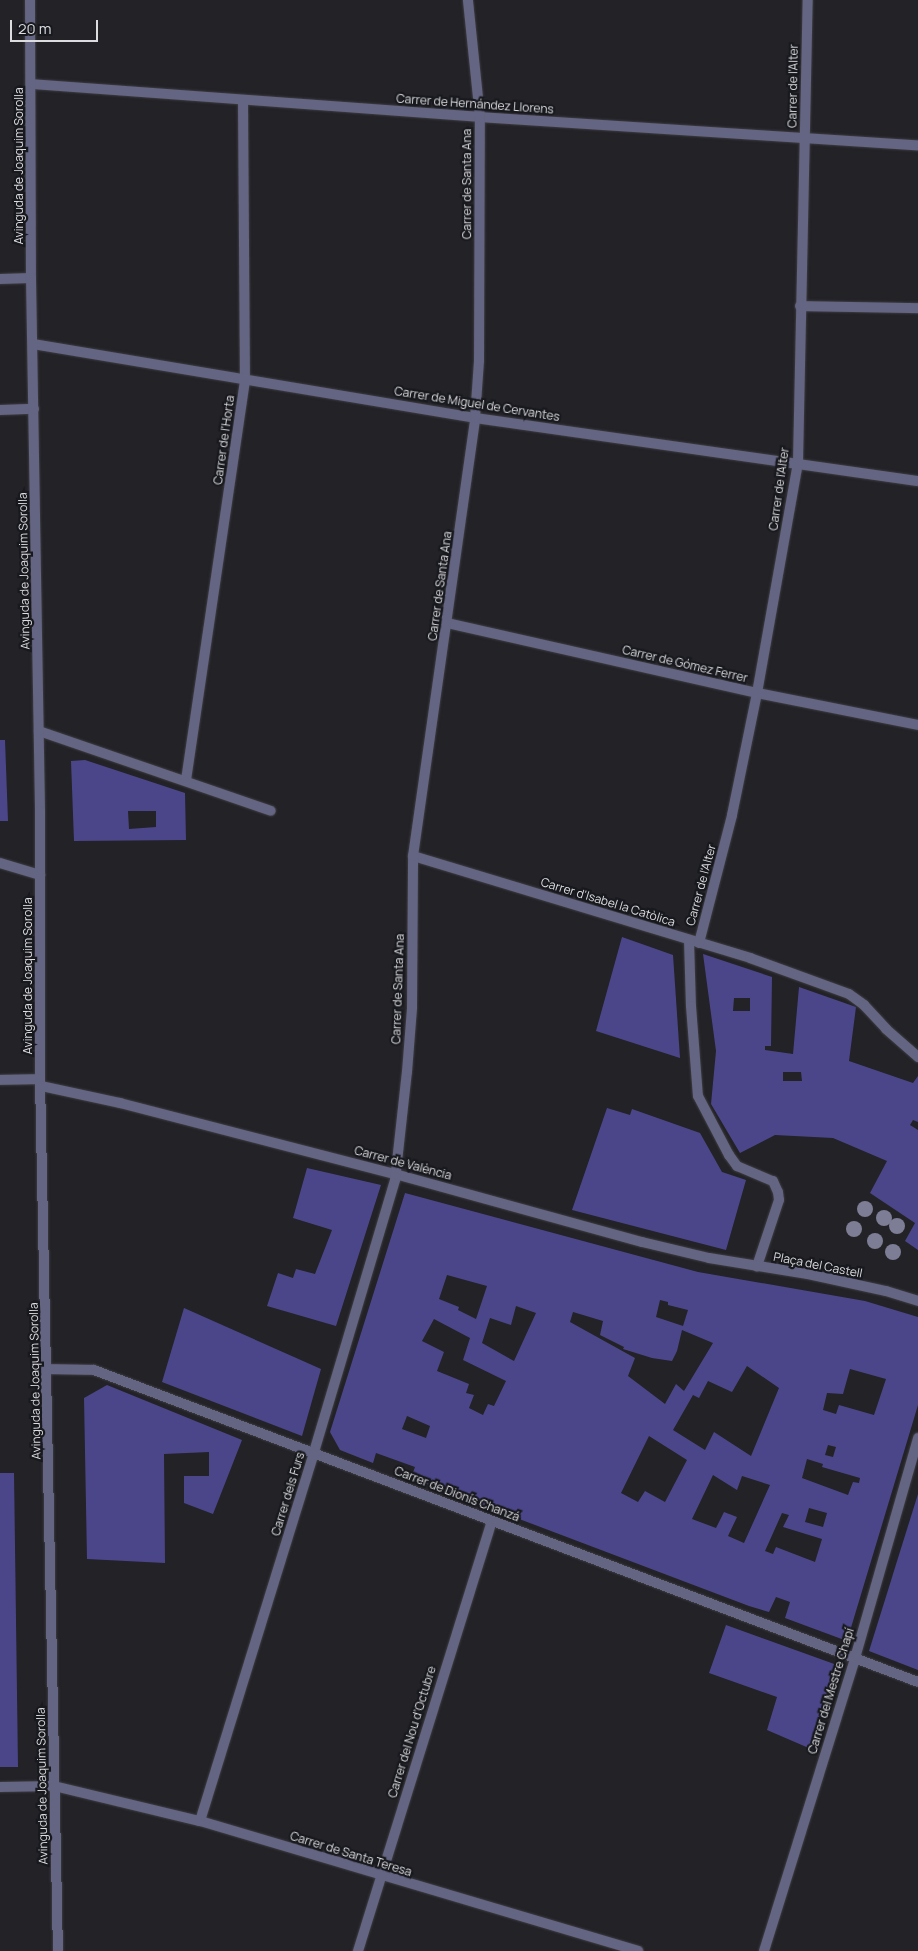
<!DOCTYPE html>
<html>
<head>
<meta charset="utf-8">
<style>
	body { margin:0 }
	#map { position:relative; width:918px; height:1951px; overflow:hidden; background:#222227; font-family:Manrope,sans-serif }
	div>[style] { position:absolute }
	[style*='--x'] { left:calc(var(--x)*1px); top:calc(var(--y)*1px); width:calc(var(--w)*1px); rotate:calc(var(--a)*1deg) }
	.building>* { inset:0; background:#4b4689 }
	.roads { filter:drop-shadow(0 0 1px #3c3c41) drop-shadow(0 0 1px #3c3c41) }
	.pedestrian>* { height:10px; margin:-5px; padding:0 5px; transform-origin:5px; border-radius:5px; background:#646483 }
	.minor>* { height:10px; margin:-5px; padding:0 5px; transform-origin:5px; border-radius:5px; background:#646483 }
	.tertiary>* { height:10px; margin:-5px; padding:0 5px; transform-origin:5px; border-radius:5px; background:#646483 }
	.trees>* { width:16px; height:16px; margin:-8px; border-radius:50%; background:#7d7d96 }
	span { translate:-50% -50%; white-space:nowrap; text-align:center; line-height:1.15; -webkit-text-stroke:4.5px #18191e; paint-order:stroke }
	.street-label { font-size:12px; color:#dddde0 }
	.scale { position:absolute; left:10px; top:20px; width:88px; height:22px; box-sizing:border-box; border:2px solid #dddde0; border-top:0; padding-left:6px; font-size:15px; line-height:18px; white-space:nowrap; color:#dddde0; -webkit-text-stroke:4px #18191e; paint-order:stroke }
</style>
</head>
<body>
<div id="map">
	<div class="building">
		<i style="clip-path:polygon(0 740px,5px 740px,8px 821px,0 821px)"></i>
		<i style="clip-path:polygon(evenodd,85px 760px,185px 793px,186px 840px,74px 841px,71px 761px,85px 760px,128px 811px,156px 811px,156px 827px,129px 829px,128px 811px)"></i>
		<i style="clip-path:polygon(622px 937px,673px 955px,680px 1058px,596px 1031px)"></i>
		<i style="clip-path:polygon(evenodd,703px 954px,772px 977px,771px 1046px,765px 1046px,765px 1050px,793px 1054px,799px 987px,856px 1007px,849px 1061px,913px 1083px,918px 1076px,918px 1122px,913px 1120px,910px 1125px,918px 1130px,918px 1250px,905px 1241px,915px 1223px,870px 1193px,887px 1161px,833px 1138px,775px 1135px,740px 1153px,711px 1104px,716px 1051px,703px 954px,734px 998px,750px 998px,750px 1011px,733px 1011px,734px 998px,703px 954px,783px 1072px,801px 1072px,802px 1081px,783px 1081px,783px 1072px)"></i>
		<i style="clip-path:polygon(607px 1108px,630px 1115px,632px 1109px,700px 1133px,722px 1172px,746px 1180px,726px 1250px,572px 1210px)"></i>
		<i style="clip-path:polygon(307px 1168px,381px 1185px,336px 1326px,267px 1306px,278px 1273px,293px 1278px,296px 1269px,315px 1274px,332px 1230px,293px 1218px)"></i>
		<i style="clip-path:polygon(evenodd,405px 1193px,698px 1272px,865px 1301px,918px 1317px,918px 1405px,847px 1641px,785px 1618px,790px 1602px,776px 1597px,769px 1612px,749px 1606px,411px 1478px,415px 1467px,376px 1453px,373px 1463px,340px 1450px,330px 1432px,405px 1193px,447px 1275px,487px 1286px,476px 1319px,458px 1310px,459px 1307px,439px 1299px,447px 1275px,405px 1193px,660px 1300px,668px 1302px,668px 1305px,688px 1310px,683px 1326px,656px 1317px,660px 1300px,405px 1193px,516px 1306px,536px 1313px,514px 1361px,482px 1343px,490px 1318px,511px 1325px,516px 1306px,405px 1193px,573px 1312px,603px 1321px,600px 1335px,624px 1347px,623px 1349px,652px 1358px,672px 1361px,677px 1351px,682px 1330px,713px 1343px,684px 1391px,676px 1384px,665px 1404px,628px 1376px,635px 1358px,570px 1322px,573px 1312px,405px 1193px,434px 1319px,470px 1338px,463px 1360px,506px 1381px,494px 1406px,488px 1404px,483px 1415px,469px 1408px,474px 1395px,466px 1393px,469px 1384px,437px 1371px,444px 1352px,422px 1341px,434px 1319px,405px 1193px,747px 1366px,779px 1388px,751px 1456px,714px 1432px,705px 1450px,673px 1430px,693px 1395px,699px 1398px,708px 1381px,732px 1392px,747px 1366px,405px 1193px,850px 1369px,886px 1379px,874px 1415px,839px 1405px,836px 1414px,823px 1410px,827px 1393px,843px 1394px,850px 1369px,405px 1193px,407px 1416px,430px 1426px,426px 1438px,402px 1429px,407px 1416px,405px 1193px,649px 1436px,687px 1460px,665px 1502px,645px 1491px,638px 1502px,621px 1493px,649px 1436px,405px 1193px,828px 1445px,836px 1447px,833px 1457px,825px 1455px,828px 1445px,405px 1193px,807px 1459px,823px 1464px,822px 1467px,860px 1478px,859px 1483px,853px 1482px,848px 1495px,802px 1478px,807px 1459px,405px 1193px,713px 1475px,737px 1490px,742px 1476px,770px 1485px,744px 1543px,728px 1536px,737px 1517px,724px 1512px,716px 1528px,692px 1519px,713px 1475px,405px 1193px,809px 1508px,827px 1513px,823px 1527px,805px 1522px,809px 1508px,405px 1193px,782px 1513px,789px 1515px,783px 1527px,822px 1539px,815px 1562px,776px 1547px,773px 1554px,765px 1551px,782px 1513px)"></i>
		<i style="clip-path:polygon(184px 1308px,321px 1369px,302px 1436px,162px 1382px)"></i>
		<i style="clip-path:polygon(107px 1385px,242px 1440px,213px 1514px,184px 1503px,184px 1476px,209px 1476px,209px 1452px,164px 1454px,165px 1563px,87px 1559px,84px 1398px)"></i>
		<i style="clip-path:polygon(0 1473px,14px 1473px,18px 1767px,0 1767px)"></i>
		<i style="clip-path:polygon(918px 1494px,918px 1670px,869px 1651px)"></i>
		<i style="clip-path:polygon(726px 1625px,837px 1665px,811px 1749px,767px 1730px,777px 1697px,709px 1673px)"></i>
	</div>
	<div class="roads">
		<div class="pedestrian">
			<i style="--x:243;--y:100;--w:279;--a:89.6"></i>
			<i style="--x:800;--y:306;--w:118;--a:1"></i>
		</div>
		<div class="minor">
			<i style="--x:31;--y:84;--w:450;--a:4.2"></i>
			<i style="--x:480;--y:117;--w:439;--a:3.7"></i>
			<i style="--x:0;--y:279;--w:31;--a:-2"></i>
			<i style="--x:33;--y:344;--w:448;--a:9.5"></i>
			<i style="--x:475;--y:418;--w:447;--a:8.1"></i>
			<i style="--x:0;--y:410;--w:34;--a:-2"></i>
			<i style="--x:447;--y:623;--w:318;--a:12.7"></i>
			<i style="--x:757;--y:693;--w:164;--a:11.2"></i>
			<i style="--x:39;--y:731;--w:245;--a:19"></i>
			<i style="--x:186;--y:780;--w:405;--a:-81.6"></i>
			<i style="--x:413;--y:856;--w:352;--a:16.8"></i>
			<i style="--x:750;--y:958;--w:105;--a:20"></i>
			<i style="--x:849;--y:994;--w:19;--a:36"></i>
			<i style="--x:864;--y:1005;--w:33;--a:47"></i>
			<i style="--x:886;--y:1029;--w:43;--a:41.2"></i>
			<i style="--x:689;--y:940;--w:66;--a:88.3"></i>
			<i style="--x:691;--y:1006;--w:90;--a:85.6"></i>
			<i style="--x:698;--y:1096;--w:67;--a:62.3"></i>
			<i style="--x:729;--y:1155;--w:14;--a:54"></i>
			<i style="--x:737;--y:1166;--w:39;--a:23"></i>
			<i style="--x:773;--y:1181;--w:12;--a:66"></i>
			<i style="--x:778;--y:1192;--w:8;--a:83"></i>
			<i style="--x:779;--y:1200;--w:70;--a:108.4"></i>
			<i style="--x:699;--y:943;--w:132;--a:-75.5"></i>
			<i style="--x:732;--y:815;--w:125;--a:-78.4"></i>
			<i style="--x:757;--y:693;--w:235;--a:-79.9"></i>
			<i style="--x:798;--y:462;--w:462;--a:-88.8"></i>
			<i style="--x:41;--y:1086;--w:81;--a:12.1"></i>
			<i style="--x:120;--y:1103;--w:284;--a:14.5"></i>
			<i style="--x:395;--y:1174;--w:256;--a:15.4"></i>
			<i style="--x:642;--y:1242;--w:69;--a:13.4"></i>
			<i style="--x:709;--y:1258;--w:100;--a:9.2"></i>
			<i style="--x:808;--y:1274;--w:80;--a:12.3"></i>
			<i style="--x:886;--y:1291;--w:34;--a:17"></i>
			<i style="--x:48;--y:1369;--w:46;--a:1.2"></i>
			<i style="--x:94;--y:1370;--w:881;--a:20.74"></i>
			<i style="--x:0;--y:1787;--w:54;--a:-1.1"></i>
			<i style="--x:54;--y:1786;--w:150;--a:13.5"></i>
			<i style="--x:200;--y:1821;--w:457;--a:16.5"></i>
			<i style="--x:200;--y:1821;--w:386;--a:-72.8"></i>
			<i style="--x:314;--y:1452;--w:284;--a:-73.4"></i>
			<i style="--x:395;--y:1180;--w:109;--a:-83.7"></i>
			<i style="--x:407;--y:1072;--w:64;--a:-85.5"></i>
			<i style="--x:412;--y:1008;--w:152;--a:-89.6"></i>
			<i style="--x:413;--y:856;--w:442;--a:-81.9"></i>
			<i style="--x:475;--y:418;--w:57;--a:-86"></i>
			<i style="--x:479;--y:361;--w:244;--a:-89.8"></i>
			<i style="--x:480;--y:117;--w:118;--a:-95.9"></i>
			<i style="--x:358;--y:1951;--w:450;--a:-72.7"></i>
			<i style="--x:764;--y:1951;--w:307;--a:-72.7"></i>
			<i style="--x:855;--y:1658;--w:229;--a:-74"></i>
		</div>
		<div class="tertiary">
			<i style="--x:30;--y:0;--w:278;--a:89.8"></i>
			<i style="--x:31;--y:278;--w:533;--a:89.03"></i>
			<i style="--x:40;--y:811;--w:268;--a:90"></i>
			<i style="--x:40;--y:1079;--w:872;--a:88.82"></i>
			<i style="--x:0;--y:863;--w:42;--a:16.7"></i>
			<i style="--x:0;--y:1080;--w:40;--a:-1.4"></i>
		</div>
	</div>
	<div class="trees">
		<i style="left:865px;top:1209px"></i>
		<i style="left:884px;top:1218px"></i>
		<i style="left:897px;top:1226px"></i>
		<i style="left:854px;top:1229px"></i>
		<i style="left:875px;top:1241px"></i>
		<i style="left:893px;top:1252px"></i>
	</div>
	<div class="street-label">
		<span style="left:793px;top:86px;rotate:-89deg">Carrer de l'Alter</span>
		<span style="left:475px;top:104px;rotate:4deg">Carrer de Hernández Llorens</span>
		<span style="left:19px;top:166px;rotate:-90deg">Avinguda de Joaquim Sorolla</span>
		<span style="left:467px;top:184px;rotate:-90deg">Carrer de Santa Ana</span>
		<span style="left:477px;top:404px;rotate:9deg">Carrer de Miguel de Cervantes</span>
		<span style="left:224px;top:440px;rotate:-82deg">Carrer de l'Horta</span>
		<span style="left:779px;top:489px;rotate:-82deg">Carrer de l'Alter</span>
		<span style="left:24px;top:571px;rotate:-91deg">Avinguda de Joaquim Sorolla</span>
		<span style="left:440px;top:586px;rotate:-82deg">Carrer de Santa Ana</span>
		<span style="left:685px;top:664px;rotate:13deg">Carrer de Gómez Ferrer</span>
		<span style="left:701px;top:885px;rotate:-75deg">Carrer de l'Alter</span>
		<span style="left:608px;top:902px;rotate:17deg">Carrer d'Isabel la Catòlica</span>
		<span style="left:28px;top:976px;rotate:-90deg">Avinguda de Joaquim Sorolla</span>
		<span style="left:398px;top:989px;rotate:-88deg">Carrer de Santa Ana</span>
		<span style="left:403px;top:1163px;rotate:15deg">Carrer de València</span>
		<span style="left:818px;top:1265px;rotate:11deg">Plaça del Castell</span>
		<span style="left:35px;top:1381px;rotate:-91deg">Avinguda de Joaquim Sorolla</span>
		<span style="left:288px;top:1494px;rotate:-73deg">Carrer dels Furs</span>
		<span style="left:457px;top:1494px;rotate:21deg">Carrer de Dionís Chanzá</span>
		<span style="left:831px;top:1691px;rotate:-73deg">Carrer del Mestre Chapí</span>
		<span style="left:412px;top:1732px;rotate:-73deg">Carrer del Nou d'Octubre</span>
		<span style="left:42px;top:1786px;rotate:-91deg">Avinguda de Joaquim Sorolla</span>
		<span style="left:351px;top:1854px;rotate:17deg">Carrer de Santa Teresa</span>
	</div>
	<div class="scale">20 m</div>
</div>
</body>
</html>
